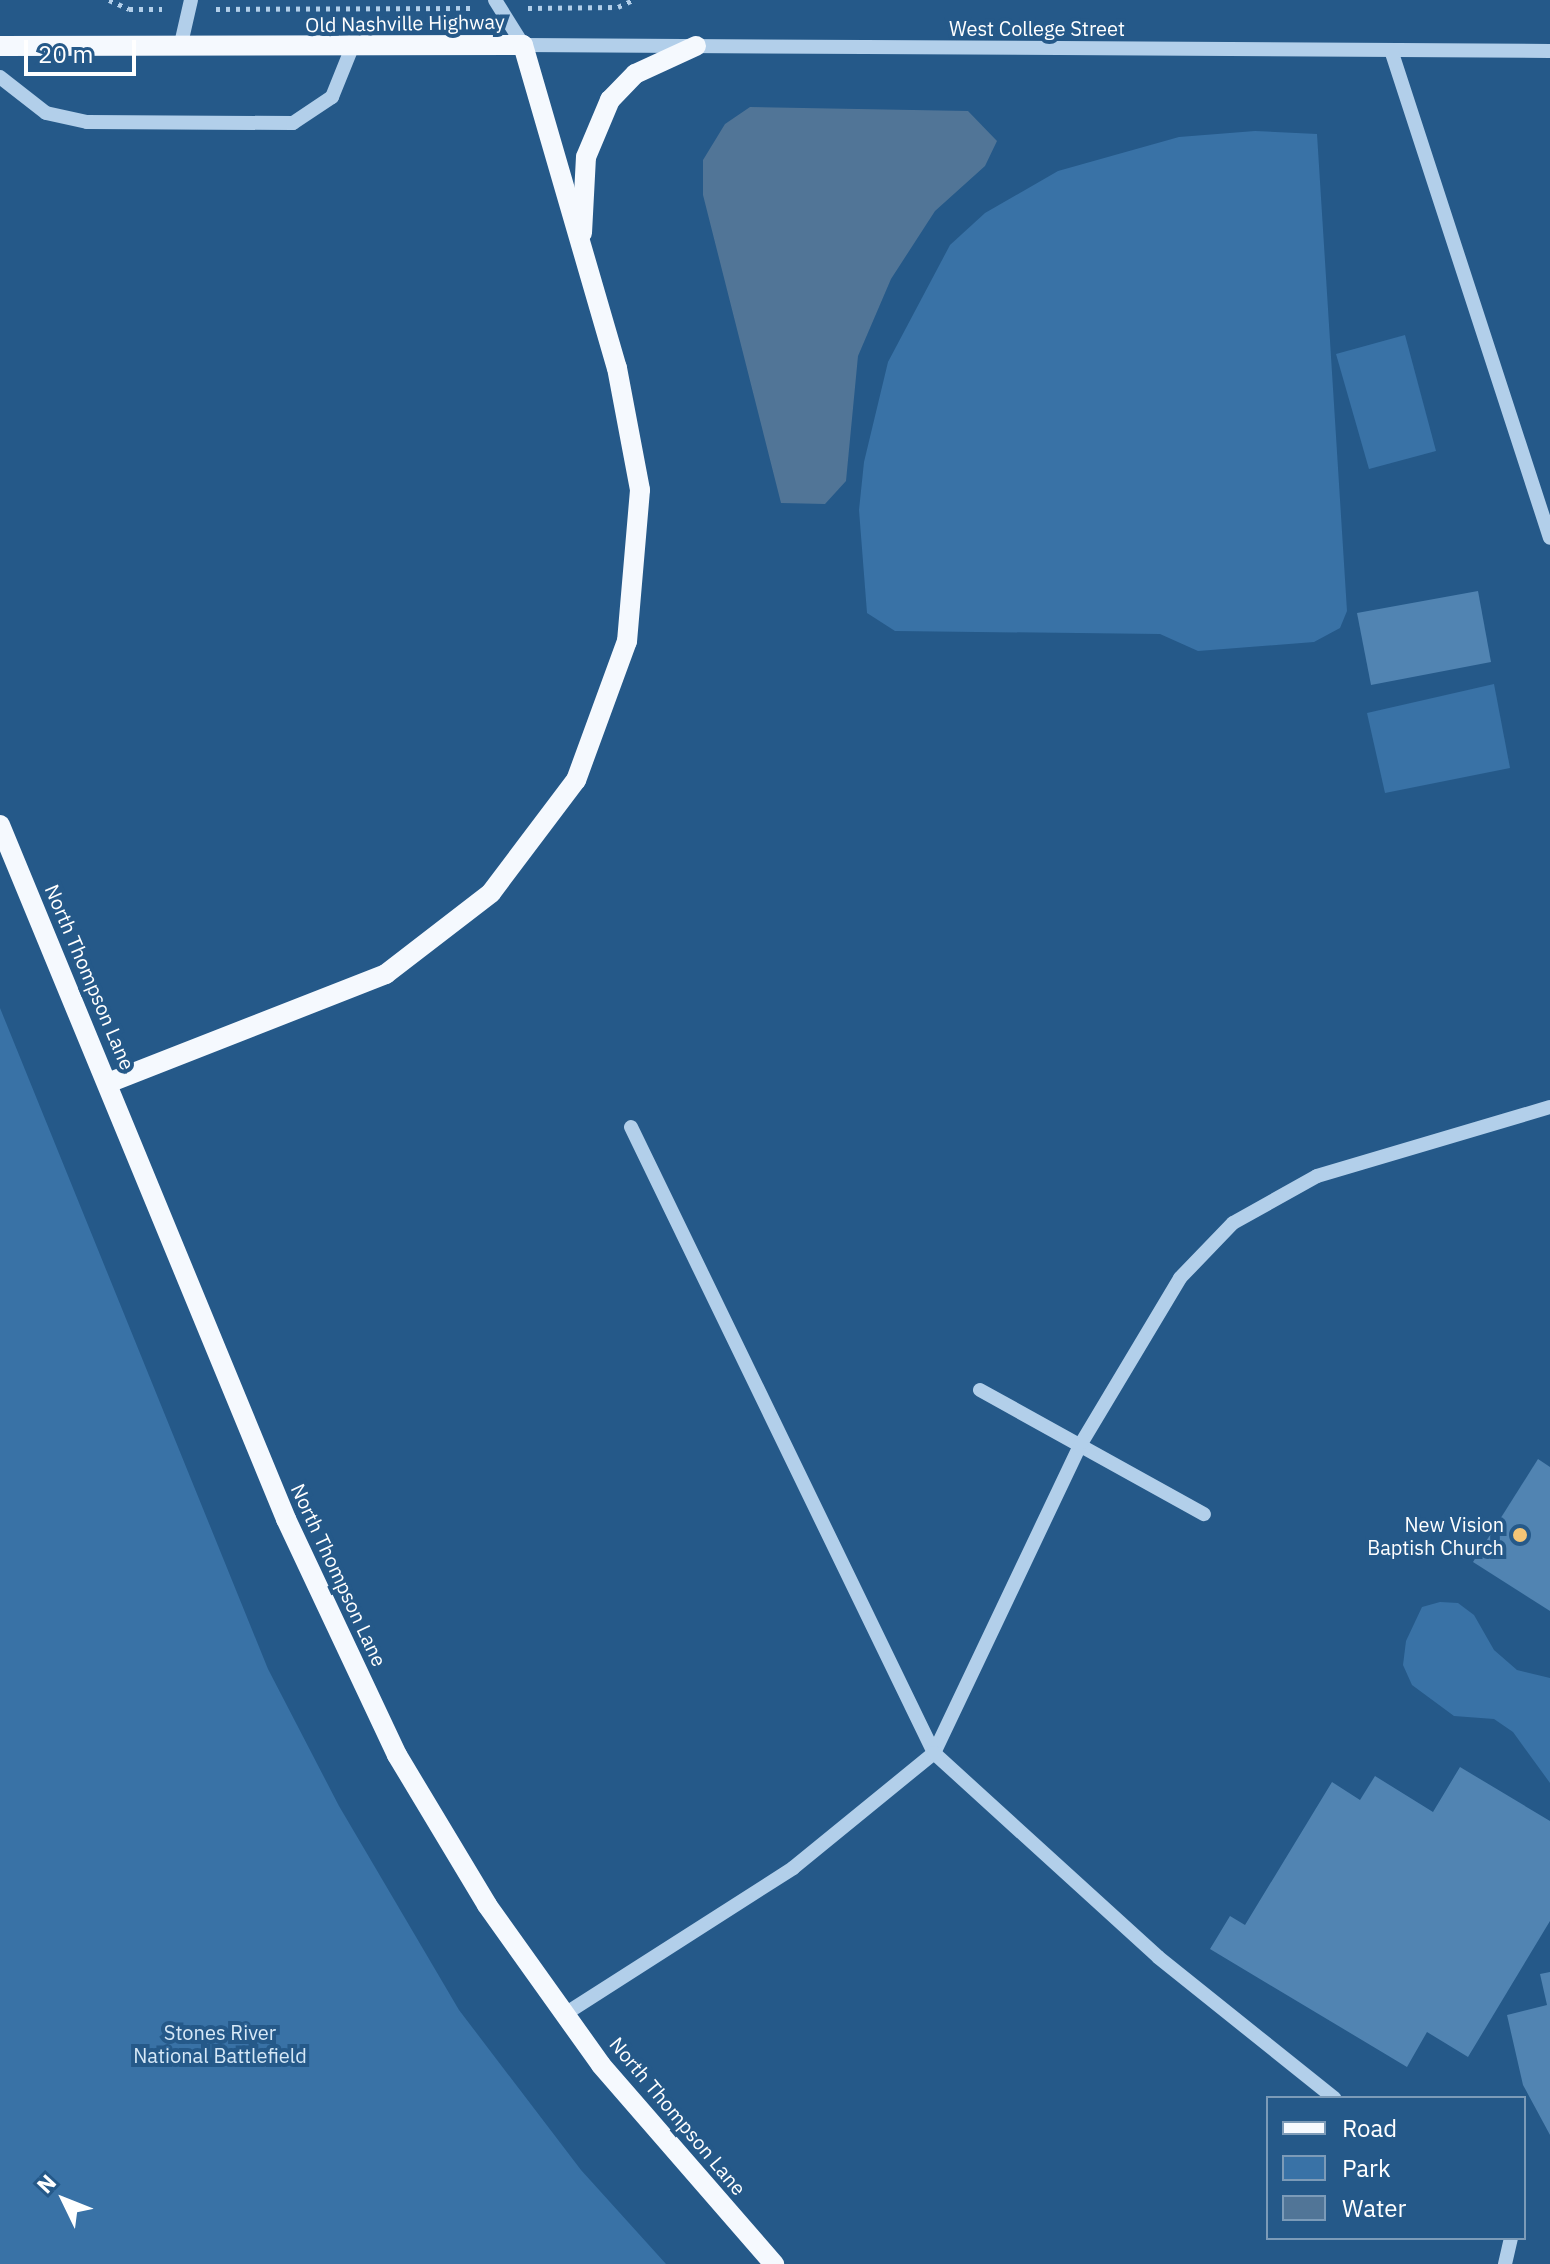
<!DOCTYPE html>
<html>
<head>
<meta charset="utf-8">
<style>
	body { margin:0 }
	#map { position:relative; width:1550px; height:2264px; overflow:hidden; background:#255989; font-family:"IBM Plex Sans",sans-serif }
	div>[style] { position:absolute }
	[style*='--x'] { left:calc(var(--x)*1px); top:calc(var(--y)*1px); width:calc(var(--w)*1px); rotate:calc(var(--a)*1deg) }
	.green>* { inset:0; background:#3972a6 }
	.water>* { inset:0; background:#517597 }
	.building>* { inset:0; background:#5184b2 }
	.path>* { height:5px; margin-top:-2.5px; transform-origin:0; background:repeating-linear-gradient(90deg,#b2cfea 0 4px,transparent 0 10px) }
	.minor>* { height:14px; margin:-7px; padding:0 7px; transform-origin:7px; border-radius:7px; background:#b2cfea }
	.major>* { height:20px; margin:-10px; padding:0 10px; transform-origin:10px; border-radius:10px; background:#f5f9fe }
	.dots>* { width:22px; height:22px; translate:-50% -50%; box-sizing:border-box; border:4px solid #255989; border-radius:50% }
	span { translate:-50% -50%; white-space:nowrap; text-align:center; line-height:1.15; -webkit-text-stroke:8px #255989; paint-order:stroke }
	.street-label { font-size:20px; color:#fff }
	.poi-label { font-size:20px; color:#fff }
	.right { translate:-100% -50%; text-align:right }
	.park-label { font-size:20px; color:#d6e8f7 }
	.legend { position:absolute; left:1266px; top:2096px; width:260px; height:144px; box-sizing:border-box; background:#255989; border:2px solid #7c9bb8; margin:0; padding:10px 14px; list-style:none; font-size:24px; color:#fff }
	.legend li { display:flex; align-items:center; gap:16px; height:40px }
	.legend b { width:40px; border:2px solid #7c9bb8 }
	.north { position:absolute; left:24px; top:2160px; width:80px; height:80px; -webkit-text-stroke:6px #255989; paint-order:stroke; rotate:313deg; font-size:22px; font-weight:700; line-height:32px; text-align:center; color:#fff }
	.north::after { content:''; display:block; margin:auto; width:28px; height:36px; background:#fff; clip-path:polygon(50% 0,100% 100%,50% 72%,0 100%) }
	.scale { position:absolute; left:24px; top:40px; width:112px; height:36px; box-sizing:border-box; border:4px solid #fff; border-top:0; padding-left:10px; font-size:24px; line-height:28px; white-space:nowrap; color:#fff; -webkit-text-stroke:6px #255989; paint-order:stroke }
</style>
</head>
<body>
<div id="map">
	<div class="green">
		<i style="clip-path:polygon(1255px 131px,1317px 134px,1347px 611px,1340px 628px,1314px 642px,1198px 651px,1160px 634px,895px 631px,867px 613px,859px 510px,864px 462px,888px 362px,950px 245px,985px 213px,1058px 171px,1179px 137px)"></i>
		<i style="clip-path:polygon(1405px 335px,1436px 451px,1369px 469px,1336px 354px)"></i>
		<i style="clip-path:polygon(1494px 684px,1510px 768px,1385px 793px,1367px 713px)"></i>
		<i style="clip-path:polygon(0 1008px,268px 1669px,339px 1806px,459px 2010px,581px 2170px,666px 2264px,0 2264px)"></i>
		<i style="clip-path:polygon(1440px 1602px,1458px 1603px,1474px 1615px,1494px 1650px,1517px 1670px,1550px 1678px,1550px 1783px,1513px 1732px,1494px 1719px,1454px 1716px,1412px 1685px,1403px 1665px,1406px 1641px,1422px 1607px)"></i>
	</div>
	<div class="water">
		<i style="clip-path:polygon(750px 107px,968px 111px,997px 141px,985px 166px,935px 211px,891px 279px,858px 356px,846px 481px,825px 504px,781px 503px,703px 195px,703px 160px,725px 124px)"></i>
	</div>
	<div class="building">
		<i style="clip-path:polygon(1478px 591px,1491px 662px,1371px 685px,1357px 613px)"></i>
		<i style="clip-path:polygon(1538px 1459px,1550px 1467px,1550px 1611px,1473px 1562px)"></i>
		<i style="clip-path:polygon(1460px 1767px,1550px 1821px,1550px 1921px,1468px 2057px,1427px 2032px,1407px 2067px,1210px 1949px,1230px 1916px,1245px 1925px,1332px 1782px,1360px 1800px,1375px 1776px,1433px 1812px)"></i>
		<i style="clip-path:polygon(1550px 1972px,1550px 2135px,1523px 2085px,1507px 2015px,1547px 2005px,1540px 1974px)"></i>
	</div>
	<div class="path">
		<i style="--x:109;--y:0;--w:22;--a:24"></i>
		<i style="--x:129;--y:9;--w:33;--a:0"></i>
		<i style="--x:528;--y:8;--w:90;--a:-0.6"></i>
		<i style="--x:618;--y:7;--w:17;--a:-25"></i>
		<i style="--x:216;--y:9;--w:258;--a:-0.2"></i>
	</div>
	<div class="minor">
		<i style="--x:495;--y:0;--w:53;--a:58.1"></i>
		<i style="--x:523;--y:45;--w:1027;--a:0.33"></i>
		<i style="--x:180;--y:48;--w:49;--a:-77.1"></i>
		<i style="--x:1391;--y:50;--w:513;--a:71.95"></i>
		<i style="--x:0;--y:77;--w:58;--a:38"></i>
		<i style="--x:46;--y:113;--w:42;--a:12.4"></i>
		<i style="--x:87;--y:122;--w:206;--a:0.3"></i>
		<i style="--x:293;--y:123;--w:47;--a:-33.7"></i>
		<i style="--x:332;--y:97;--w:51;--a:-68"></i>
		<i style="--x:631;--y:1127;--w:695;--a:64.17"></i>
		<i style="--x:980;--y:1390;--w:256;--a:29"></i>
		<i style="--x:934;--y:1753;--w:344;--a:-64.6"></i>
		<i style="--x:1082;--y:1442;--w:191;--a:-59.1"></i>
		<i style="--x:1180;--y:1278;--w:76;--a:-46.1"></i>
		<i style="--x:1233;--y:1223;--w:96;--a:-29.2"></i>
		<i style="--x:1317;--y:1176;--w:243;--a:-16.5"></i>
		<i style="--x:565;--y:2014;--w:271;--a:-32.6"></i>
		<i style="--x:793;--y:1868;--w:182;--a:-39.2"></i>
		<i style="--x:934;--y:1753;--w:303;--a:42.3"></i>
		<i style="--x:1158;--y:1957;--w:226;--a:38.7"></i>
		<i style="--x:1505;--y:2264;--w:27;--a:-77"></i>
	</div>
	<div class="major">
		<i style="--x:0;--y:46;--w:523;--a:-0.11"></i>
		<i style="--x:523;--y:45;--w:336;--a:73.8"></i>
		<i style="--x:617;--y:368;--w:124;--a:79.3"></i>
		<i style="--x:640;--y:490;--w:152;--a:94.9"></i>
		<i style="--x:627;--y:641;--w:148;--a:110.1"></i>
		<i style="--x:576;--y:780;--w:141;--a:127"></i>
		<i style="--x:491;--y:893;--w:133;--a:142.4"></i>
		<i style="--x:386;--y:974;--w:299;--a:158.6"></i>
		<i style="--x:582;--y:233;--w:76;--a:-87"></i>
		<i style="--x:586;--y:157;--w:62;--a:-67.2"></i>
		<i style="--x:610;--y:100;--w:36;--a:-46"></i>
		<i style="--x:635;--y:74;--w:67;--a:-24.7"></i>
		<i style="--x:0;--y:825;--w:751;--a:67.6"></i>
		<i style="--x:286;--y:1519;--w:261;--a:64.8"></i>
		<i style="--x:397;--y:1755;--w:175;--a:59"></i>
		<i style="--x:487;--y:1905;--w:196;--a:54.5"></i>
		<i style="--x:601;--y:2065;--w:264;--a:49"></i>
	</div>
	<div class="dots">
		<i style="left:1520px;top:1535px;background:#f4c576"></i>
	</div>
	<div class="street-label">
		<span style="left:405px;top:23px;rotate:-1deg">Old Nashville Highway</span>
		<span style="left:1037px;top:28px">West College Street</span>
		<span style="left:90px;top:977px;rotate:67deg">North Thompson Lane</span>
		<span style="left:339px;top:1575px;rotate:65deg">North Thompson Lane</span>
		<span style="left:678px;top:2116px;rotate:50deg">North Thompson Lane</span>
	</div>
	<div class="poi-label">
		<span class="right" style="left:1504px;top:1536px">New Vision<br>Baptish Church</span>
	</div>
	<div class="park-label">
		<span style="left:220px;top:2044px">Stones River<br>National Battlefield</span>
	</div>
	<ul class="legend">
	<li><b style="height:10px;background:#f5f9fe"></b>Road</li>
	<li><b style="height:22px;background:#3972a6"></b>Park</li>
	<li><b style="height:22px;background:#517597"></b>Water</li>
	</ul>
	<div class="north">N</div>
	<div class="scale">20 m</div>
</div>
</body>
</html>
